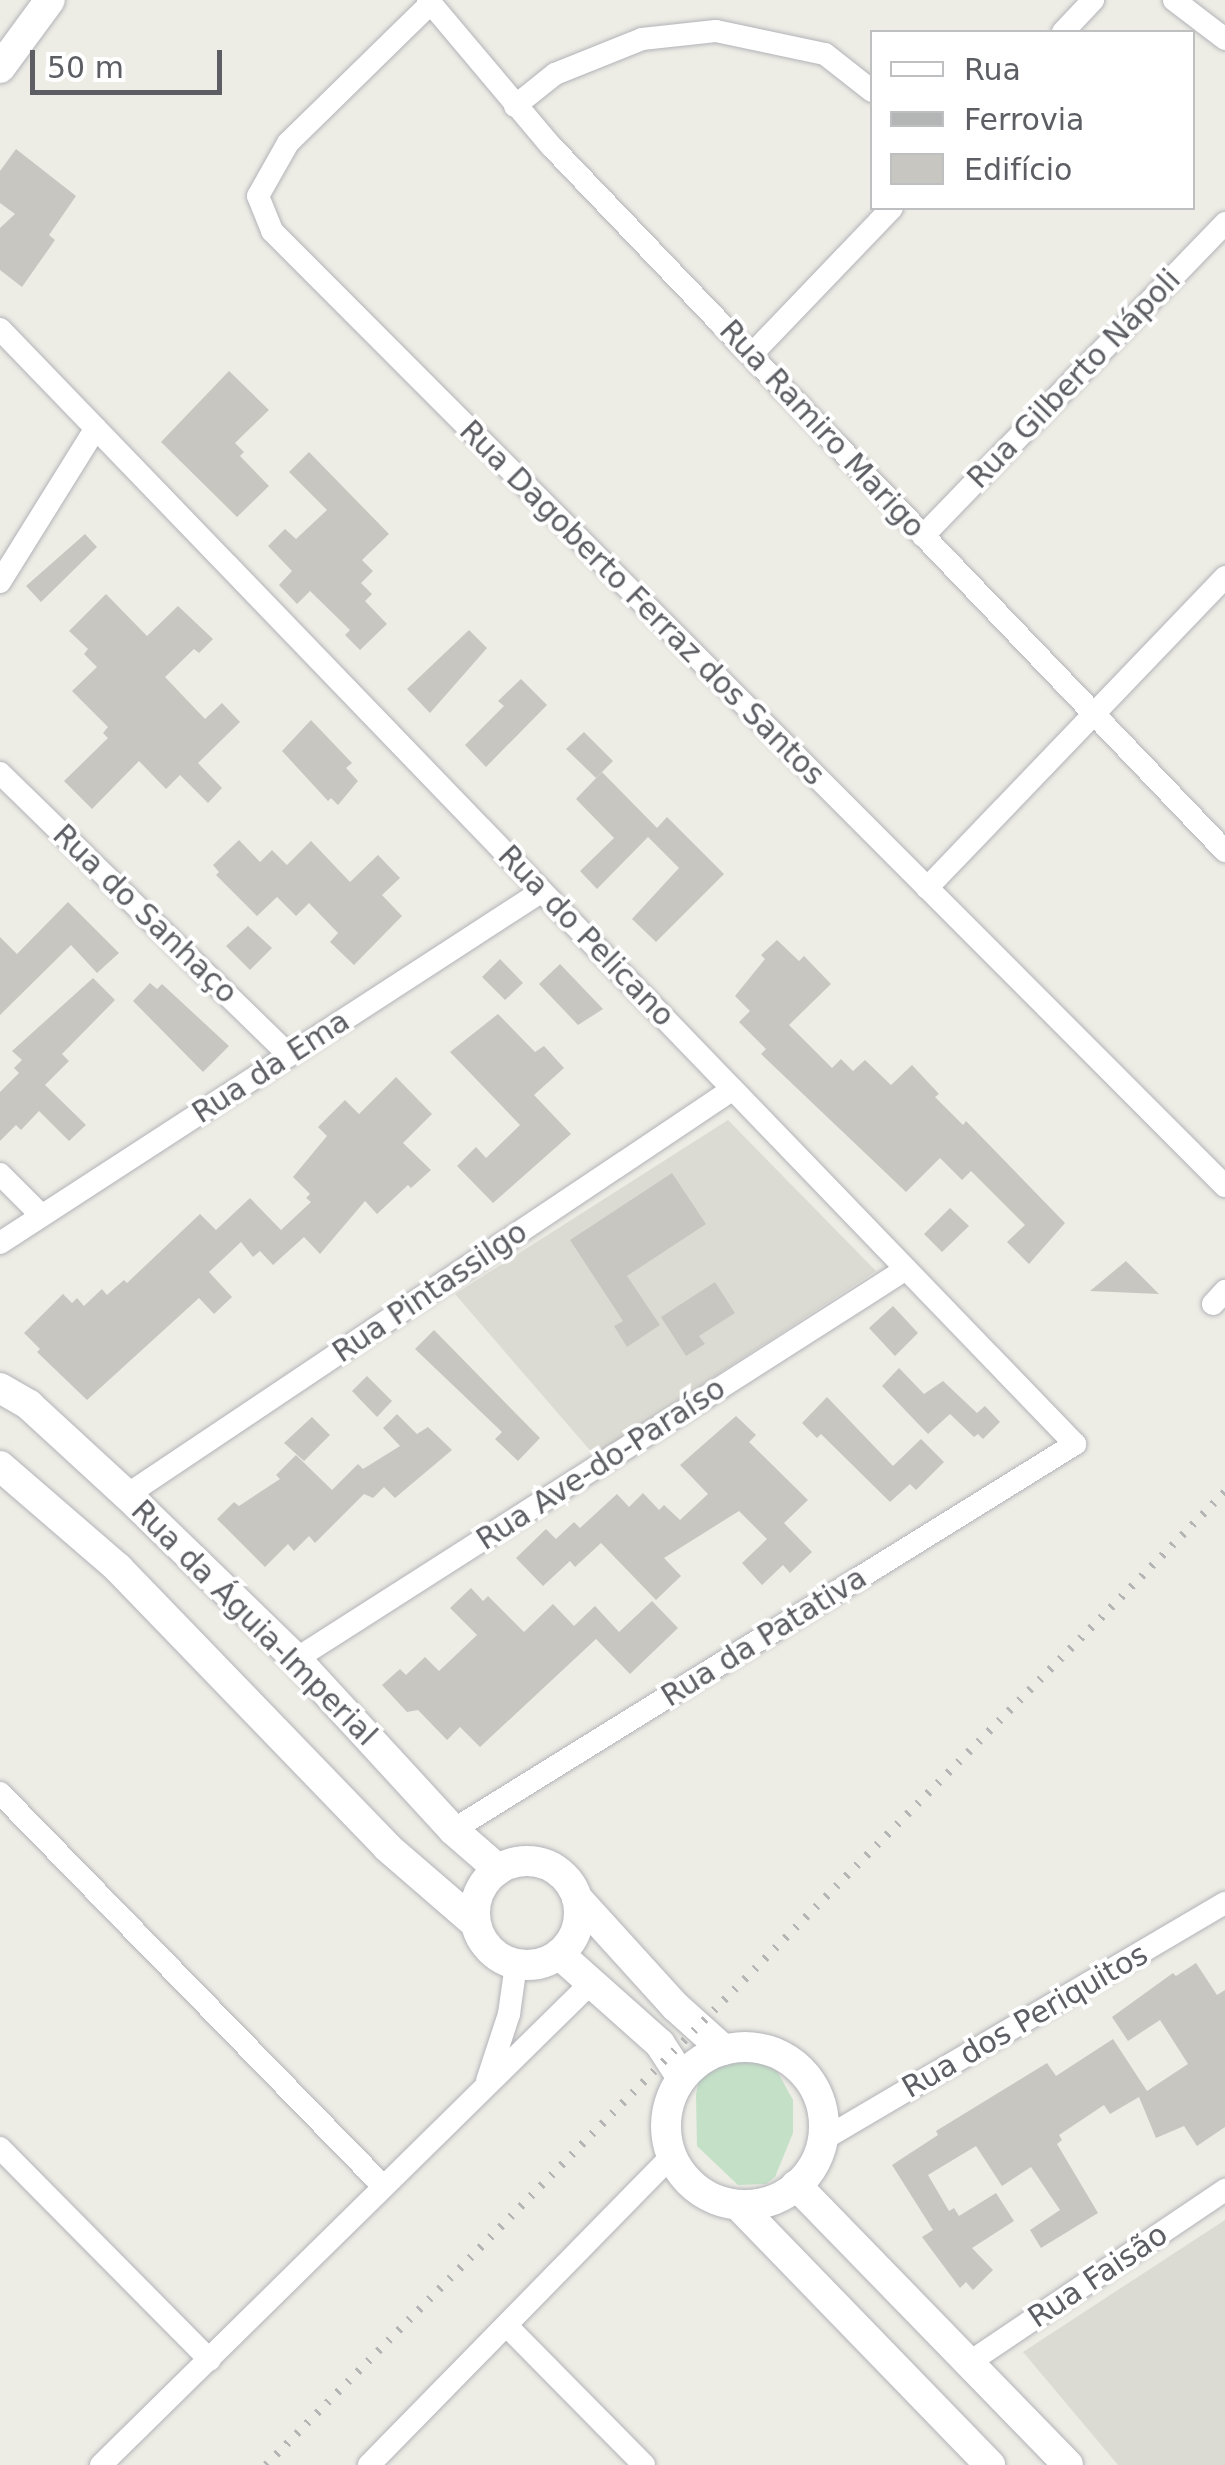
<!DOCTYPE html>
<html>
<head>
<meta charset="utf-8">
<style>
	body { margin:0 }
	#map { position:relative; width:1225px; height:2465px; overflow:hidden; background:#edece5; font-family:"DejaVu Sans",sans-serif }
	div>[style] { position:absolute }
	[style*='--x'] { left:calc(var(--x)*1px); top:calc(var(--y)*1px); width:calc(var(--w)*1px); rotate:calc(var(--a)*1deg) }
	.education>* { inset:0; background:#dcdbd3 }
	.green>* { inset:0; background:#c4e1c8 }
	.building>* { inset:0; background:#c8c6c1 }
	.roads { filter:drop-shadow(0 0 2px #b2b3b8) drop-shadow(0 0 2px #b2b3b8) }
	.street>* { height:22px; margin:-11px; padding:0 11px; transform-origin:11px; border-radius:11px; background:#fff }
	.secondary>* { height:30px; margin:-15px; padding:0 15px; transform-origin:15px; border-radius:15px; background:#fff }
	.secondary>.ring { margin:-15px; padding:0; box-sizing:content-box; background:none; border:30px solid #fff; border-radius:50% }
	.rail>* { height:8px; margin-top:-4px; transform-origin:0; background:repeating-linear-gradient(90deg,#b4b5b5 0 2.5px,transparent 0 14.5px) }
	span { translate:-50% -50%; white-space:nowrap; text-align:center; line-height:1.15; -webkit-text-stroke:8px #fff; paint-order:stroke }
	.street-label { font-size:30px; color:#5c5e63 }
	.legend { position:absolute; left:870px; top:30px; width:325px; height:180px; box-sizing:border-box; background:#fff; border:2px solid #bebfc1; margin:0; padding:12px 18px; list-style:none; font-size:30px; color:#5c5e63 }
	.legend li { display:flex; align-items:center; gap:20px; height:50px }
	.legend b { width:50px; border:2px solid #bebfc1 }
	.scale { position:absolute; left:30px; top:50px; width:192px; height:45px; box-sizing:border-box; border:5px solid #5c5e63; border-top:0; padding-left:12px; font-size:30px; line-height:35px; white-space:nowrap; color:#5c5e63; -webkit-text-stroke:8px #fff; paint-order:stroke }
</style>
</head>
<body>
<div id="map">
	<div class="education">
		<i style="clip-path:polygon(728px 1120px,876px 1271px,594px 1455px,455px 1294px)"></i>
		<i style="clip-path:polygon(1225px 2220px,1225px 2465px,1118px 2465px,1023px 2352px)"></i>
	</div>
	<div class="green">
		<i style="clip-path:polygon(751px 2058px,777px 2071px,793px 2100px,793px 2133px,775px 2177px,766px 2184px,738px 2185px,697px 2146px,696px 2095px,700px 2073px)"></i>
	</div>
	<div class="building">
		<i style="clip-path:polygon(16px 149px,76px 196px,49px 235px,55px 240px,22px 287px,0 270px,0 228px,15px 214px,0 203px,0 171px)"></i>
		<i style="clip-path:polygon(229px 371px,269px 410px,235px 443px,244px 452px,240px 456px,269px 486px,237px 517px,161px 442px)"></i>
		<i style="clip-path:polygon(309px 452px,389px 534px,362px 560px,373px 571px,361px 583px,372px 594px,365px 601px,387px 624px,360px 650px,345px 635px,350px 630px,310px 591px,297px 604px,279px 585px,292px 571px,268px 546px,285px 529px,296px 539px,327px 510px,289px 472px)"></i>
		<i style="clip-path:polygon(85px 534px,97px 547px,41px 602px,26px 586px)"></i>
		<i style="clip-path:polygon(106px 594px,147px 636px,178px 606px,213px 639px,199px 653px,194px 649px,165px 677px,205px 719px,222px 703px,240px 722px,198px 763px,222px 788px,208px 803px,180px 775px,166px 789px,139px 761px,92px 809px,64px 781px,108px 738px,103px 733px,108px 727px,72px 691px,97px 667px,84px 654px,88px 649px,69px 631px)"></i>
		<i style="clip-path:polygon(469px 630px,487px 648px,430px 713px,407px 689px)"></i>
		<i style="clip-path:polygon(521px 679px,547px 705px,486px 767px,465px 745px,504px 706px,498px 701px)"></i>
		<i style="clip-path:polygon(311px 720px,352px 763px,346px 768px,358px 781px,338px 805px,331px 798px,328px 801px,282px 751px)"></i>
		<i style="clip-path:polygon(584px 732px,613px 761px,596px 778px,566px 749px)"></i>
		<i style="clip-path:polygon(602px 772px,657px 828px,667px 817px,724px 874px,656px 942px,632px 919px,679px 868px,648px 837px,597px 889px,580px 871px,614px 838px,576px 799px)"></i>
		<i style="clip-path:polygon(239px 840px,260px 862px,272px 850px,287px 865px,311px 841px,350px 882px,378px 855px,400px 878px,382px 895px,402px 916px,354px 965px,330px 942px,338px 933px,309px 903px,296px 916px,277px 897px,257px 916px,216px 875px,219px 872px,213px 865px)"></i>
		<i style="clip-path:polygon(68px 902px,119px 953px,97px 973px,71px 945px,0 1015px,0 937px,17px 954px)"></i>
		<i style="clip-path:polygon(248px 926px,272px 948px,250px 970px,226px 946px)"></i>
		<i style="clip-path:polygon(777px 940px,799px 961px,804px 956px,831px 984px,789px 1025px,832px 1068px,841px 1059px,853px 1071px,865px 1060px,891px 1085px,912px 1065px,939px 1094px,935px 1097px,963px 1125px,966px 1121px,1065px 1223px,1029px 1264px,1007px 1242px,1025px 1225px,971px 1171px,962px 1180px,940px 1158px,906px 1192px,761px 1054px,766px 1049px,739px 1022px,750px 1011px,735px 996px,765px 959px,761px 955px)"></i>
		<i style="clip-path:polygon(500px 959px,523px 983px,505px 1000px,482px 977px)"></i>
		<i style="clip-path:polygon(560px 964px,603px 1009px,578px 1025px,539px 984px)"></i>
		<i style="clip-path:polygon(93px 978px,115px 1000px,62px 1054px,69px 1061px,45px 1085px,86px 1125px,69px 1141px,39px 1111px,21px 1130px,16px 1125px,0 1141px,0 1092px,19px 1073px,14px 1068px,22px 1060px,12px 1051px)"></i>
		<i style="clip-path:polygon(150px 983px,157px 989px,162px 984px,229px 1046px,203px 1072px,133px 1001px)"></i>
		<i style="clip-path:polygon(498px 1014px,535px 1052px,544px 1046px,564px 1068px,534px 1095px,571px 1134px,493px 1203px,457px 1166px,476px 1147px,486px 1158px,520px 1125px,450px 1052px)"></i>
		<i style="clip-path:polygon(396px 1077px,432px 1114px,403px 1143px,431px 1170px,411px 1188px,408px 1185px,377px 1214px,365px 1201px,320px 1254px,304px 1237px,273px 1265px,260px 1251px,253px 1257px,241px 1242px,209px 1272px,232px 1297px,214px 1314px,199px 1298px,87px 1400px,37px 1352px,40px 1349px,24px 1333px,63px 1294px,72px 1303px,77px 1298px,84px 1306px,102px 1289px,107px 1295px,124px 1280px,127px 1283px,200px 1214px,216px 1230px,250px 1198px,281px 1230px,311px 1202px,306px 1198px,310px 1194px,293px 1177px,327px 1136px,318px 1127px,345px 1100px,359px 1114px)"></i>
		<i style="clip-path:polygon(672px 1173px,706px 1224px,627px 1276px,660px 1325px,627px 1347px,614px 1326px,623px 1321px,570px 1240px)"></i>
		<i style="clip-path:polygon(950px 1208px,969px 1226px,942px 1252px,924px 1234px)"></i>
		<i style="clip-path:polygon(1126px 1261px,1159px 1294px,1090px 1291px)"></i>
		<i style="clip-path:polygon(715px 1282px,735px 1313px,699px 1336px,705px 1344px,686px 1356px,661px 1317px)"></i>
		<i style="clip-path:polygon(893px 1306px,918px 1333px,895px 1356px,869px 1328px)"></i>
		<i style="clip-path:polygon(434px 1330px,540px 1438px,518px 1461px,495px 1439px,502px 1432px,415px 1349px)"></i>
		<i style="clip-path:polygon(899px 1368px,924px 1394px,943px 1381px,977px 1413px,985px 1406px,1000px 1422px,983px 1439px,978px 1434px,974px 1437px,950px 1414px,928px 1434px,882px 1386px)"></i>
		<i style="clip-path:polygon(367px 1376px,392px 1401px,377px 1417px,352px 1391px)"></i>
		<i style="clip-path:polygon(827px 1397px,893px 1466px,921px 1439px,944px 1462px,916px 1490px,910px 1484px,890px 1502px,821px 1434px,817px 1438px,802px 1423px)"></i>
		<i style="clip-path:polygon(397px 1414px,417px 1434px,428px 1427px,452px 1450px,395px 1498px,384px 1487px,373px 1498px,364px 1494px,315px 1543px,309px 1536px,294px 1551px,288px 1544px,265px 1567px,217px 1519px,234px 1502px,239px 1506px,280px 1479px,276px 1475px,296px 1455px,332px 1490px,358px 1464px,363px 1469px,400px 1446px,383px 1428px)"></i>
		<i style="clip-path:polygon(736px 1416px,756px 1435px,749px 1442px,808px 1500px,784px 1523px,812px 1552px,790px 1573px,783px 1565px,762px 1585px,742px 1563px,767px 1539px,739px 1511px,664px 1558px,681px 1576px,656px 1600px,601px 1543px,575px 1567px,570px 1561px,543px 1586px,516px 1558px,546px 1529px,556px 1539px,574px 1522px,580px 1528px,617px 1494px,629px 1507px,643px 1493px,659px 1510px,664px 1505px,680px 1520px,708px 1494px,680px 1465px)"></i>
		<i style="clip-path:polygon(312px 1417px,330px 1435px,304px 1461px,284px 1443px)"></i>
		<i style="clip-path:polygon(471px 1588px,483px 1601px,488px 1596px,524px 1632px,553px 1604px,574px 1626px,595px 1606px,619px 1632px,652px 1601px,678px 1628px,630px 1674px,596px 1639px,480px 1747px,460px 1727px,447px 1740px,418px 1710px,407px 1712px,382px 1685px,400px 1669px,406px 1675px,425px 1657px,439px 1671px,477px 1635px,450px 1608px)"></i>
		<i style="clip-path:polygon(1196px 1963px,1217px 1995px,1225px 1990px,1225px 2127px,1197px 2146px,1184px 2126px,1156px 2138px,1139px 2097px,1110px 2114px,1104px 2105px,1059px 2135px,1062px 2140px,1057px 2144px,1098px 2213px,1041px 2248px,1030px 2230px,1060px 2210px,1031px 2167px,1002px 2186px,976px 2146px,928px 2175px,949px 2211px,954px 2208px,959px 2216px,996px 2193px,1014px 2221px,972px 2248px,993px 2270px,973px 2290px,966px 2282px,960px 2288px,922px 2237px,933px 2230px,892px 2165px,938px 2135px,936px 2131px,1047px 2063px,1056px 2076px,1113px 2039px,1147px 2091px,1188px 2064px,1160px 2020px,1128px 2041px,1112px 2017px,1173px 1973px,1176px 1976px)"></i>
	</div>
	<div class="roads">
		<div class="street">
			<i style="--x:428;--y:0;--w:192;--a:49.9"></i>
			<i style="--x:552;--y:147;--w:974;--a:46.29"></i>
			<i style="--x:1174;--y:0;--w:64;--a:37.4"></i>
			<i style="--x:431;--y:3;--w:200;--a:135.6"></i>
			<i style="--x:288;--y:143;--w:61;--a:119.5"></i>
			<i style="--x:258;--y:196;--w:38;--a:68"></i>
			<i style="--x:272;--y:231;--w:1349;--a:45.06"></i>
			<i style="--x:1063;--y:32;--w:44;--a:-46.8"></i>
			<i style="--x:515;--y:106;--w:51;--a:-38.7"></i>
			<i style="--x:555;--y:74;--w:94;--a:-21.9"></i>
			<i style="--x:642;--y:39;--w:74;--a:-6.2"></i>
			<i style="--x:716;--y:31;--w:111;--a:11.9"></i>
			<i style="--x:825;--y:54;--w:60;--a:38.2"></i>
			<i style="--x:0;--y:329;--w:1549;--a:46.05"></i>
			<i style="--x:1075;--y:1444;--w:732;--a:148.18"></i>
			<i style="--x:752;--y:354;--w:202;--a:-46.2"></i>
			<i style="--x:923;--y:536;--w:435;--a:-46"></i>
			<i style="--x:0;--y:582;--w:181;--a:-58.1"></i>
			<i style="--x:0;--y:773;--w:404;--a:44.3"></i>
			<i style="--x:927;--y:888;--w:431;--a:-46.2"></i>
			<i style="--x:0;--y:1174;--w:58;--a:45"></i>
			<i style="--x:0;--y:1243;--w:646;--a:-33"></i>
			<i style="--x:1213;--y:1304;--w:18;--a:-47"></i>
			<i style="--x:127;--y:1495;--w:729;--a:-33.82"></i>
			<i style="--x:296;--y:1659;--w:724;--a:-32.59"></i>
			<i style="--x:0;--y:1793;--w:549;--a:45.74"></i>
			<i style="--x:487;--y:2081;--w:71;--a:-71.8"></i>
			<i style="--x:509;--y:2014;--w:50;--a:-82"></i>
			<i style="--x:824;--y:2139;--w:465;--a:-30.5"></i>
			<i style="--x:0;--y:2148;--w:298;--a:45.3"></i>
			<i style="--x:507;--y:2326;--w:195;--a:45.4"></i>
			<i style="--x:970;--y:2362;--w:308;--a:-34"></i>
			<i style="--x:101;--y:2465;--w:686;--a:-44.53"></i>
			<i style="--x:369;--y:2465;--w:433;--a:-45.6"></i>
		</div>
		<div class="secondary">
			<i style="--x:0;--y:68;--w:84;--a:-53.7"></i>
			<i style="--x:0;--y:1388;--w:34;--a:30"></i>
			<i style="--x:29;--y:1405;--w:133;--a:42.6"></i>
			<i style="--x:127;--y:1495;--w:235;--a:44.1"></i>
			<i style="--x:296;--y:1659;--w:232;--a:47.4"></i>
			<i style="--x:453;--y:1830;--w:60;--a:40.9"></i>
			<i style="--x:0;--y:1466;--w:156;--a:40.8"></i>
			<i style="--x:118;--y:1568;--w:388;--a:46"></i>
			<i style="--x:387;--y:1847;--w:116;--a:40.8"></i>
			<i class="ring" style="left:475px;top:1861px;width:74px;height:74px"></i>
			<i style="--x:577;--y:1898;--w:147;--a:47.8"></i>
			<i style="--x:676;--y:2007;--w:64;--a:41.9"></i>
			<i style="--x:559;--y:1954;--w:135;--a:41.7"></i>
			<i style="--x:660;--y:2044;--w:40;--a:57.1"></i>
			<i class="ring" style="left:666px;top:2047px;width:128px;height:128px"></i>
			<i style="--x:796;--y:2185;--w:390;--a:45.8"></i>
			<i style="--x:739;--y:2206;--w:361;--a:45.9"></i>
		</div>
	</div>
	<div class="rail">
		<i style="--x:266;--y:2465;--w:1366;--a:-45.42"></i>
	</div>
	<div class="street-label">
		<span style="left:1074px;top:379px;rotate:-46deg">Rua Gilberto Nápoli</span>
		<span style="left:822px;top:429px;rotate:47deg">Rua Ramiro Marigo</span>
		<span style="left:642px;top:603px;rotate:45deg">Rua Dagoberto Ferraz dos Santos</span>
		<span style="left:145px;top:914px;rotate:44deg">Rua do Sanhaço</span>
		<span style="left:586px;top:936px;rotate:46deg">Rua do Pelicano</span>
		<span style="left:271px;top:1067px;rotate:-33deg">Rua da Ema</span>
		<span style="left:430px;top:1292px;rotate:-34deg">Rua Pintassilgo</span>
		<span style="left:601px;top:1464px;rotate:-33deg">Rua Ave-do-Paraíso</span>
		<span style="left:254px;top:1623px;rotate:45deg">Rua da Águia-Imperial</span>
		<span style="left:764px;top:1637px;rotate:-32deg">Rua da Patativa</span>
		<span style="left:1025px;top:2021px;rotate:-30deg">Rua dos Periquitos</span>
		<span style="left:1098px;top:2276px;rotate:-34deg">Rua Faisão</span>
	</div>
	<ul class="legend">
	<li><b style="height:12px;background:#fff"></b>Rua</li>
	<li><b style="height:12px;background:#b4b5b5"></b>Ferrovia</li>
	<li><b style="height:28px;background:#c8c6c1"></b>Edifício</li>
	</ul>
	<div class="scale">50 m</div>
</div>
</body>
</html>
